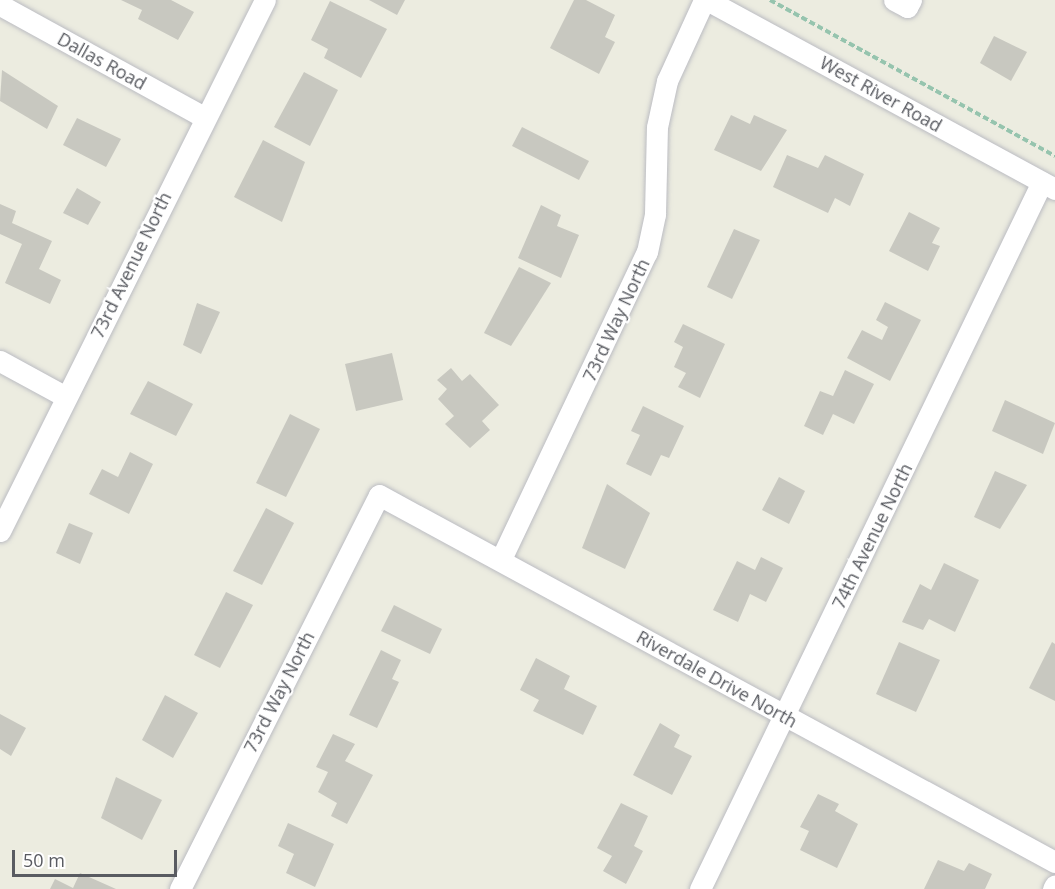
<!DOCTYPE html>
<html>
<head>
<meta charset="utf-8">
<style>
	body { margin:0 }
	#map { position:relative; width:1055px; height:889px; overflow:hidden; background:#ecece0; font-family:"Open Sans",sans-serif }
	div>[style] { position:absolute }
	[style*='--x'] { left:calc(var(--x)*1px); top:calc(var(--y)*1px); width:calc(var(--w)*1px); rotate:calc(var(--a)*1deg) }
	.building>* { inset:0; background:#c8c8c0 }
	.path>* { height:4px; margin-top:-2px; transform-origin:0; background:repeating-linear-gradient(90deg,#96c4ae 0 6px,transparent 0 9px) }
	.roads { filter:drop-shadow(0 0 2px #bbbcc2) drop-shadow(0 0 2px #bbbcc2) }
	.minor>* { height:21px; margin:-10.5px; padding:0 10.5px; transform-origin:10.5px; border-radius:10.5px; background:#fff }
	span { translate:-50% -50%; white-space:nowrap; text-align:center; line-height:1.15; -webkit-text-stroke:4.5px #fff; paint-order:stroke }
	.street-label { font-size:18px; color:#595b61 }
	.scale { position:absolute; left:12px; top:850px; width:165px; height:27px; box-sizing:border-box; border:3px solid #595b61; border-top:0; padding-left:8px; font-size:18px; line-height:21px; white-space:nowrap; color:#595b61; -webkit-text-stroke:4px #fff; paint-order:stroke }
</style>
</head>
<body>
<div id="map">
	<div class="building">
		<i style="clip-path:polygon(121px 0,171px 0,194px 12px,178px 40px,138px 19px,142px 10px)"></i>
		<i style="clip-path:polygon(369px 0,405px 0,397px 15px)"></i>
		<i style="clip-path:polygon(574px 0,586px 0,615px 15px,605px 37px,615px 42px,599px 74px,550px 48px)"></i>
		<i style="clip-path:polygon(330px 1px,387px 29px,361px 78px,324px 58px,328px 49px,311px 40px)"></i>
		<i style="clip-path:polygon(994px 36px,1027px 52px,1011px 81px,980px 63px)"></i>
		<i style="clip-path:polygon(2px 70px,58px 106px,47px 129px,0 101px)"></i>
		<i style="clip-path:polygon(304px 72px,338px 90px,310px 146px,274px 127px)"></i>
		<i style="clip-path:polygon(731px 115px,750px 124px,754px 115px,787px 130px,761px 171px,714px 150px)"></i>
		<i style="clip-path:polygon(77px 118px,121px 139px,106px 167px,63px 145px)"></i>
		<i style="clip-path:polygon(522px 127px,589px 161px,579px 180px,512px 146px)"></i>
		<i style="clip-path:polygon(263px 140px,305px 162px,282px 222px,234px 197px)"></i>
		<i style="clip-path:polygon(787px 155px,818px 168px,825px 155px,864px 174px,850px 206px,835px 198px,828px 213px,773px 187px)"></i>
		<i style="clip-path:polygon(77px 188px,101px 202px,88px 225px,63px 213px)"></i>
		<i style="clip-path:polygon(0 204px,16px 211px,12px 223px,52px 241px,39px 269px,61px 280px,50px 304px,5px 283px,22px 244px,0 234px)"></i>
		<i style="clip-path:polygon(541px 205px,561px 215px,557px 226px,579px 235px,561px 278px,518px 258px)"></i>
		<i style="clip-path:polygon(909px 212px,940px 228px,932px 243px,940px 246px,928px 271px,889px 251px)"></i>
		<i style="clip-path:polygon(734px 229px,760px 240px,732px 299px,707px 287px)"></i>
		<i style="clip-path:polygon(519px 267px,551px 283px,511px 346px,484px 333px)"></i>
		<i style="clip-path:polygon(885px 302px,921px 320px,890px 381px,847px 358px,862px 330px,882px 340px,888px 327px,876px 320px)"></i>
		<i style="clip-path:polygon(197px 303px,220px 312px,201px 354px,183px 345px)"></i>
		<i style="clip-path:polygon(683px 324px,725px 344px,700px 398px,678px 387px,686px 373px,674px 367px,683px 347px,674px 342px)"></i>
		<i style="clip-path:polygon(392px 353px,403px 400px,356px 411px,345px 364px)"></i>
		<i style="clip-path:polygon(451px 368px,462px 381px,470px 374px,499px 405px,482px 421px,490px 430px,470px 448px,445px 424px,454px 416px,438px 399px,447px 389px,437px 380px)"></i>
		<i style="clip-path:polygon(845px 370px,874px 384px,854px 424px,833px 414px,823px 435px,804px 426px,820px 391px,833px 396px)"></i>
		<i style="clip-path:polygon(148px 381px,193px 404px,176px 436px,130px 414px)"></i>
		<i style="clip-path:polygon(1005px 400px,1055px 423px,1043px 454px,992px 431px)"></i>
		<i style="clip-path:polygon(643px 406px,684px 426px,669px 458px,661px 455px,651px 476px,626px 464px,640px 435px,631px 431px)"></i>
		<i style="clip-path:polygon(290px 414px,320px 429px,286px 497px,256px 483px)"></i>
		<i style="clip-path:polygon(130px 452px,153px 464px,129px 514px,89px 494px,102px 469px,118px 477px)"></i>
		<i style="clip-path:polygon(995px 471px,1027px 485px,1000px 529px,974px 517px)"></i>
		<i style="clip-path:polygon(779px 477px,805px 491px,789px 524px,762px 510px)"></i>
		<i style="clip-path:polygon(607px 484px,650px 513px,625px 569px,582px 548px)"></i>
		<i style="clip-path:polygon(266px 508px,294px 523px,262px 585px,233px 571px)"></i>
		<i style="clip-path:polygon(69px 523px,93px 533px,80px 564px,56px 553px)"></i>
		<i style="clip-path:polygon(761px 557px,783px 568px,766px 602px,750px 594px,738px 622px,713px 610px,737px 561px,755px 570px)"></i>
		<i style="clip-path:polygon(944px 563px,979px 580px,955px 632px,929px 619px,923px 630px,902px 622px,920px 584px,931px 590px)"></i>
		<i style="clip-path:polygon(226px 592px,253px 605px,220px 668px,194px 655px)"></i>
		<i style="clip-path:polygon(394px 605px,442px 629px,430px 654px,381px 631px)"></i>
		<i style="clip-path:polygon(899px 642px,940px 660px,916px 712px,876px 694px)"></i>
		<i style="clip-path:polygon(1052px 642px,1055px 644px,1055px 701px,1029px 688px)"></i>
		<i style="clip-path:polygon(381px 650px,401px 660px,392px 679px,399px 682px,377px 728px,349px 715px)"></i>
		<i style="clip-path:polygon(536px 658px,570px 676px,564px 689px,597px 706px,583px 735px,533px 711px,539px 700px,520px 690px)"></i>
		<i style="clip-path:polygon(165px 695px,198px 713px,173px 758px,142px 740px)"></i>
		<i style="clip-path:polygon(0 714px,26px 728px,11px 756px,0 749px)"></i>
		<i style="clip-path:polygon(660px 723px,680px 735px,674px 747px,692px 756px,672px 795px,633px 775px)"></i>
		<i style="clip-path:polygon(333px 734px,355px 744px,345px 761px,373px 775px,347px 824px,331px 816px,337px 803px,318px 792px,328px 772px,316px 767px)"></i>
		<i style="clip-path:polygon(116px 777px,162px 800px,142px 840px,101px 818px)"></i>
		<i style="clip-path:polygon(818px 794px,839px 804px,835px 811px,858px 824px,837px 868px,800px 850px,809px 831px,800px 827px)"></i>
		<i style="clip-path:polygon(621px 803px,648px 816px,634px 846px,643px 851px,626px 884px,603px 871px,612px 856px,597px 848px)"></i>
		<i style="clip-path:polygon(288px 823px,334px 844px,315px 887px,286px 873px,294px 854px,278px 846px)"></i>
		<i style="clip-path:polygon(938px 860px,964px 871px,969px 863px,992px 874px,985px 889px,924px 889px)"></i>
		<i style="clip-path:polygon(80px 873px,116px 889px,50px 889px,55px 879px,73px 888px)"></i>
	</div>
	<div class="path">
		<i style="--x:770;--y:0;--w:325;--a:28.7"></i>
	</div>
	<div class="roads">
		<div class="minor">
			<i style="--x:707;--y:0;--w:396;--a:28.5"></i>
			<i style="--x:894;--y:0;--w:15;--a:28"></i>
			<i style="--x:907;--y:7;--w:8;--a:-60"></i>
			<i style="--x:0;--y:5;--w:233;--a:28.8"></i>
			<i style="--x:0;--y:361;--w:75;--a:28.6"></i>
			<i style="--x:0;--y:531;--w:593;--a:-63.48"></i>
			<i style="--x:501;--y:559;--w:340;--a:-64.6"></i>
			<i style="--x:647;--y:252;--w:39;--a:-78"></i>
			<i style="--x:655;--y:214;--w:87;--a:-88.7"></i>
			<i style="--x:657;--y:127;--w:47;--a:-77.7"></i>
			<i style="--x:667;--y:81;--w:89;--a:-65.4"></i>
			<i style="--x:180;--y:889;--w:441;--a:-63.2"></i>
			<i style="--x:379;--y:495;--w:769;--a:28.5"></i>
			<i style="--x:700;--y:889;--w:785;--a:-64.19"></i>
			<i style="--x:1053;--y:889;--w:4;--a:-63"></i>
		</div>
	</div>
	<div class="street-label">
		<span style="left:102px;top:61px;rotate:29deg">Dallas Road</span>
		<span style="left:881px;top:94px;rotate:29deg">West River Road</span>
		<span style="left:131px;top:265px;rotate:-64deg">73rd Avenue North</span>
		<span style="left:616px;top:320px;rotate:-65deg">73rd Way North</span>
		<span style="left:872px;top:536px;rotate:-64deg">74th Avenue North</span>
		<span style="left:717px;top:679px;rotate:29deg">Riverdale Drive North</span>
		<span style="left:279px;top:692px;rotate:-63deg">73rd Way North</span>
	</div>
	<div class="scale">50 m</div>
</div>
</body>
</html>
